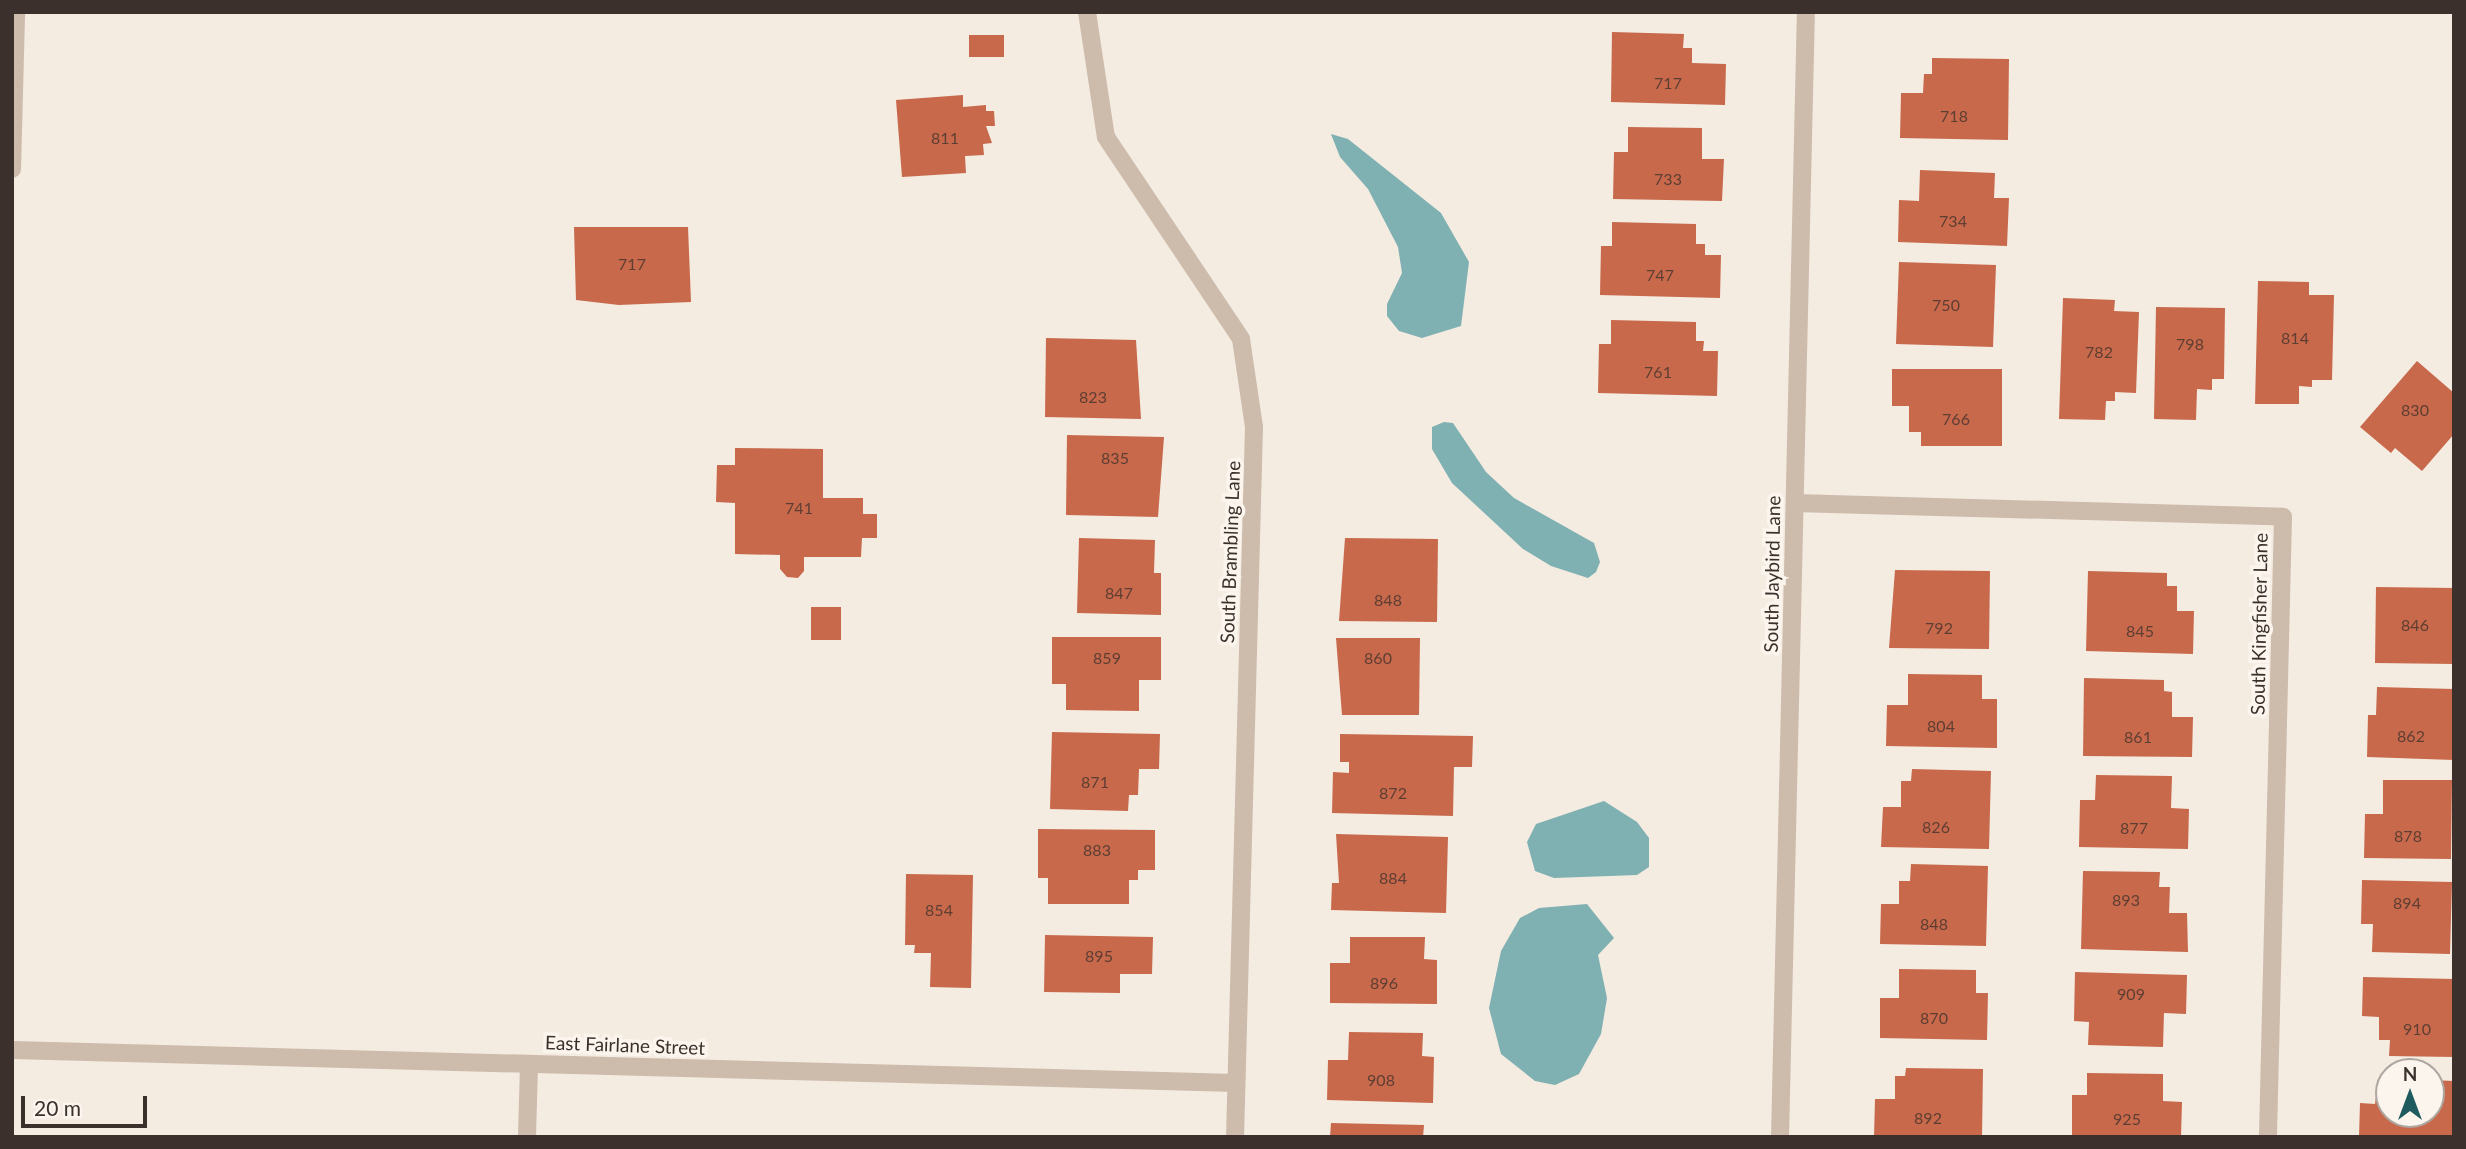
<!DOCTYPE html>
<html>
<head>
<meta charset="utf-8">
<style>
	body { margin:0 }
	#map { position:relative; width:2466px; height:1149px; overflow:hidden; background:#f4ebe1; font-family:Lato,sans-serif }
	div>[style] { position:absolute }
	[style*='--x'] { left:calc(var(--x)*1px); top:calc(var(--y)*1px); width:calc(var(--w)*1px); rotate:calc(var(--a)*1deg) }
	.water>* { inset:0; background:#7fb0b2 }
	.building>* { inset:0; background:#c8694b }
	.minor>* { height:18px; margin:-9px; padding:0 9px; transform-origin:9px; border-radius:9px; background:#cdbbac }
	span { translate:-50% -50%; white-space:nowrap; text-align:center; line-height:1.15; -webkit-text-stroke:7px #fbf5ee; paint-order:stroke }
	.number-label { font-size:16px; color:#5e3e33 }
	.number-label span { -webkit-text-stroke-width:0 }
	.street-label { font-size:19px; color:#3b302b }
	.frame { position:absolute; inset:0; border:14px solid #3b302b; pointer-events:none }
	.north { position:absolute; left:2375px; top:1058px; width:70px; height:70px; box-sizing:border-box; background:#fbf5ee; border:2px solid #aea6a0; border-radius:50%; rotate:0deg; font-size:19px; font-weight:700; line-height:28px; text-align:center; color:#3b302b }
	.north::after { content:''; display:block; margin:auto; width:24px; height:32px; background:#1f5a5e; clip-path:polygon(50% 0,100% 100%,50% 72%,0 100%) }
	.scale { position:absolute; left:21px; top:1096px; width:126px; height:32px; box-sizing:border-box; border:4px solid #3b302b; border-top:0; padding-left:9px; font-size:21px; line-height:24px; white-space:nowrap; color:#3b302b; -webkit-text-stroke:5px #fbf5ee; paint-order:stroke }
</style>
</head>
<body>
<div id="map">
	<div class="water">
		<i style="clip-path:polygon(1331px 134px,1348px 139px,1441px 213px,1469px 262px,1461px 326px,1422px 338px,1399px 331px,1387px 316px,1387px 304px,1402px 273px,1398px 247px,1368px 189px,1340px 157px)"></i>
		<i style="clip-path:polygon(1444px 422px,1453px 423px,1486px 472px,1514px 498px,1594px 543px,1600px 562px,1596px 572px,1588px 578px,1551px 566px,1523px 549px,1452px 483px,1432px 449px,1432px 427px)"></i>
		<i style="clip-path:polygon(1604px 801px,1637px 822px,1649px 838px,1649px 867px,1637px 875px,1554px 878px,1535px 871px,1527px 842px,1536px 824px)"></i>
		<i style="clip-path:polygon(1587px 904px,1614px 938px,1598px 955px,1607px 998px,1601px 1034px,1579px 1074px,1555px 1085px,1535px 1081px,1501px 1054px,1489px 1008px,1501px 951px,1520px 918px,1539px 908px)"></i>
	</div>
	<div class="building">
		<i style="clip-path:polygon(1612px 32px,1684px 34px,1683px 48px,1692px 48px,1692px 63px,1726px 64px,1725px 105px,1611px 102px)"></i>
		<i style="clip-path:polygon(969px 35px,1004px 35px,1004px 57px,969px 57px)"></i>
		<i style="clip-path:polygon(1932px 58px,2009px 59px,2008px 140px,1900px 138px,1901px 93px,1923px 93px,1924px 74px,1932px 74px)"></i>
		<i style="clip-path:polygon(963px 95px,963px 107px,986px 105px,986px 111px,994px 111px,995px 126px,986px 126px,992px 143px,983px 144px,984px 155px,965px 156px,966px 173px,902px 177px,896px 100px)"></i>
		<i style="clip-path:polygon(1628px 127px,1702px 128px,1702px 159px,1724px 159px,1722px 201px,1613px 199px,1614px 152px,1628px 152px)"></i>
		<i style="clip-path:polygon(1920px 170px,1995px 173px,1994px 198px,2009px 198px,2007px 246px,1898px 242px,1899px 200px,1919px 201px)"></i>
		<i style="clip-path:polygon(1612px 222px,1696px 224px,1696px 244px,1705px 244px,1705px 255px,1721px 255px,1720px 298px,1600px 295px,1601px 246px,1612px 246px)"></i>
		<i style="clip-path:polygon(574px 227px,688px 227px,691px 302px,619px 305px,576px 300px)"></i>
		<i style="clip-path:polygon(1899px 262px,1996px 265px,1993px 347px,1896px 344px)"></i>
		<i style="clip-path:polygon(2258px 281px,2309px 282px,2309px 295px,2334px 295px,2332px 380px,2312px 380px,2312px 387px,2299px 386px,2299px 404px,2255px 404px)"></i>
		<i style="clip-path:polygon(2063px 298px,2115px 300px,2114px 311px,2139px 312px,2136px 393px,2115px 392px,2115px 401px,2106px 401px,2105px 420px,2059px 419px)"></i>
		<i style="clip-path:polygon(2156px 307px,2225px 308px,2224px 379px,2212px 379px,2212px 390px,2197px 389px,2196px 420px,2154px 419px)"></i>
		<i style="clip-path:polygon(1611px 320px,1696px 322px,1696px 341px,1704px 341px,1703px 351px,1718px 351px,1717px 396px,1598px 393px,1599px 344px,1611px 344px)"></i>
		<i style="clip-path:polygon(1046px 338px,1136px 340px,1141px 419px,1045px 417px)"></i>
		<i style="clip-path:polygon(2417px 361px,2454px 393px,2454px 434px,2422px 471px,2395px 448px,2391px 453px,2360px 427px)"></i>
		<i style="clip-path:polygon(1892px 369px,2002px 369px,2002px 446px,1921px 446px,1921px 432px,1909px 432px,1909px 406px,1892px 406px)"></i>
		<i style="clip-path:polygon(1067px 435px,1164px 437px,1158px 517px,1066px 515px)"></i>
		<i style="clip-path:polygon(735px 448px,823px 449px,823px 498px,863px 498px,863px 514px,877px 514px,877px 538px,862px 538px,861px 557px,804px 557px,804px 571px,798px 578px,787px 577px,780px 569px,780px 555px,735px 554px,735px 503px,716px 502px,717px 465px,735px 465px)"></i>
		<i style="clip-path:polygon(1079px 538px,1155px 540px,1154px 573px,1161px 573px,1161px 615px,1077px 613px)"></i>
		<i style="clip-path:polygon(1345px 538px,1438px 539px,1437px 622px,1339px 621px)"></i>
		<i style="clip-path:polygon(1895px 570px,1990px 571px,1989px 649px,1889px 648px)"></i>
		<i style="clip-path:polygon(2088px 571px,2167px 573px,2167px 586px,2177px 586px,2177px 611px,2194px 611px,2193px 654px,2086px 651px)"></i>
		<i style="clip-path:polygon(2376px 587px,2454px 588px,2454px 664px,2375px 663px)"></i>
		<i style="clip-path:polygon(811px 607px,841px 607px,841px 640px,811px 640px)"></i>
		<i style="clip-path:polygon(1052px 637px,1161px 637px,1161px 680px,1139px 680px,1139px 711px,1066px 710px,1066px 684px,1052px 684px)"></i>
		<i style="clip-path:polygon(1336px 638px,1420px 638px,1419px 715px,1342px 715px)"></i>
		<i style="clip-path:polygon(1908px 674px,1982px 675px,1982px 699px,1997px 699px,1997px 748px,1886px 746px,1887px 705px,1908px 705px)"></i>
		<i style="clip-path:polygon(2084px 678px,2164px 680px,2164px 691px,2172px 692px,2172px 717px,2193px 717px,2192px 757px,2083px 756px)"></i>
		<i style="clip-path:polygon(2377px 687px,2454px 689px,2454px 760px,2367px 757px,2368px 715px,2376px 715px)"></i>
		<i style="clip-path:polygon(1052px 732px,1160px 734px,1159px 769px,1139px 769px,1138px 795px,1129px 795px,1128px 811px,1050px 809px)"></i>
		<i style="clip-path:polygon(1340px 734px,1473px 736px,1472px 767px,1454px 767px,1453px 816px,1332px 813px,1333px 772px,1349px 773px,1349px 762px,1340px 762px)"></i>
		<i style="clip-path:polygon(1912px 769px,1991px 771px,1989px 849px,1881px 847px,1883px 807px,1901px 807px,1901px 781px,1911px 781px)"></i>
		<i style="clip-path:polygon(2096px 775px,2172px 776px,2171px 808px,2189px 809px,2188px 849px,2079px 847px,2080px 800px,2095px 800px)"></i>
		<i style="clip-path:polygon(2383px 780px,2452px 780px,2451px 859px,2364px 858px,2365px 814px,2383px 814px)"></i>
		<i style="clip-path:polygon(1038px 829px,1155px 830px,1155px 870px,1138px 870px,1138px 880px,1129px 880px,1129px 904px,1048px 904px,1048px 878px,1038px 878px)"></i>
		<i style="clip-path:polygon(1336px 834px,1448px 837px,1446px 913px,1331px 910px,1332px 883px,1339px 883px)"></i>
		<i style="clip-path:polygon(1911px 864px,1988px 866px,1986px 946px,1880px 944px,1881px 904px,1899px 904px,1899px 881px,1910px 881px)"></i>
		<i style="clip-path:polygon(2083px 871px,2160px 872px,2159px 887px,2170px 887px,2169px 913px,2187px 913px,2188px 952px,2081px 949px)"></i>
		<i style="clip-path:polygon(906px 874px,973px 875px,971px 988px,930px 987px,931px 953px,914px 953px,915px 945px,905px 945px)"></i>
		<i style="clip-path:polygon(2362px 880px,2452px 882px,2450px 954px,2372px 952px,2373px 924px,2361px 924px)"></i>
		<i style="clip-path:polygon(1045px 935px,1153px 937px,1152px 974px,1120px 974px,1120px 993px,1044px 992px)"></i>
		<i style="clip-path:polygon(1350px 937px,1425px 937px,1424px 959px,1437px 960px,1437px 1004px,1330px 1003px,1330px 963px,1350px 963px)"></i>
		<i style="clip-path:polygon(1899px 969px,1976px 970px,1976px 993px,1988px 993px,1987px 1040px,1880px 1038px,1880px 998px,1899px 998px)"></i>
		<i style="clip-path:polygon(2075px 972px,2187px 975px,2186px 1014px,2164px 1013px,2163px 1047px,2088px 1045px,2089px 1022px,2074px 1021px)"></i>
		<i style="clip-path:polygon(2363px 977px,2454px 979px,2454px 1057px,2389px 1056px,2390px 1040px,2379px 1040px,2379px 1017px,2362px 1016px)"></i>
		<i style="clip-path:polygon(1349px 1032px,1423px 1033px,1422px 1056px,1434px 1057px,1433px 1103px,1327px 1100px,1328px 1060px,1348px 1060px)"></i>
		<i style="clip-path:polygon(1906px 1068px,1983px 1069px,1982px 1137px,1874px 1137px,1875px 1099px,1895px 1099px,1895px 1076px,1905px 1076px)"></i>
		<i style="clip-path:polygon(2087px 1073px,2163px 1074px,2163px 1101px,2182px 1102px,2181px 1137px,2072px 1137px,2072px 1095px,2087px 1095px)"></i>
		<i style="clip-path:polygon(2384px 1078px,2389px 1079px,2389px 1114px,2431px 1114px,2431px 1080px,2454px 1081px,2454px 1137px,2359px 1137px,2360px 1103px,2375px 1104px,2376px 1096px,2384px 1096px)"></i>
		<i style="clip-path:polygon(1331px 1123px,1424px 1125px,1423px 1137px,1330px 1137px)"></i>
	</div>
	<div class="minor">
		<i style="--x:1087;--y:12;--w:126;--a:81.4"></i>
		<i style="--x:1106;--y:137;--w:243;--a:56.2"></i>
		<i style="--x:1241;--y:339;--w:89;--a:81.6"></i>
		<i style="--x:1254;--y:427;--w:710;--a:91.53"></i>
		<i style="--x:12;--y:169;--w:157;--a:-88.5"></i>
		<i style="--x:1795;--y:503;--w:488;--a:1.6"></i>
		<i style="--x:2283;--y:517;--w:620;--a:91.39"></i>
		<i style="--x:12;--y:1050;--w:1224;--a:1.54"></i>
		<i style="--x:527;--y:1137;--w:73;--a:-88.4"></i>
		<i style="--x:1780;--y:1137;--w:1125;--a:-88.68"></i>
	</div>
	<div class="number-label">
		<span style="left:1668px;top:83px">717</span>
		<span style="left:1954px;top:116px">718</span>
		<span style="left:945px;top:138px">811</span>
		<span style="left:1668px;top:179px">733</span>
		<span style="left:1953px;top:221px">734</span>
		<span style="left:632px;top:264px">717</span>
		<span style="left:1660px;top:275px">747</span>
		<span style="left:1946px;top:305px">750</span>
		<span style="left:2295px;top:338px">814</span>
		<span style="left:2190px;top:344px">798</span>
		<span style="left:2099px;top:352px">782</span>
		<span style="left:1658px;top:372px">761</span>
		<span style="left:1093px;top:397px">823</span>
		<span style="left:2415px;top:410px">830</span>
		<span style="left:1956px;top:419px">766</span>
		<span style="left:1115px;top:458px">835</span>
		<span style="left:799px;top:508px">741</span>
		<span style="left:1119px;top:593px">847</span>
		<span style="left:1388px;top:600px">848</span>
		<span style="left:2415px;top:625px">846</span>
		<span style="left:1939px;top:628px">792</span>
		<span style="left:2140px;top:631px">845</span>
		<span style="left:1107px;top:658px">859</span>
		<span style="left:1378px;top:658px">860</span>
		<span style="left:1941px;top:726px">804</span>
		<span style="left:2411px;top:736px">862</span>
		<span style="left:2138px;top:737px">861</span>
		<span style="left:1095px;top:782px">871</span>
		<span style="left:1393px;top:793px">872</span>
		<span style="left:1936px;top:827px">826</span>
		<span style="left:2134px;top:828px">877</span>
		<span style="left:2408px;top:836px">878</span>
		<span style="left:1097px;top:850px">883</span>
		<span style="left:1393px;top:878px">884</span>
		<span style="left:2126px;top:900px">893</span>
		<span style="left:2407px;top:903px">894</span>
		<span style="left:939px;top:910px">854</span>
		<span style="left:1934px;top:924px">848</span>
		<span style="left:1099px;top:956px">895</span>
		<span style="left:1384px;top:983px">896</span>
		<span style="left:2131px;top:994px">909</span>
		<span style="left:1934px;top:1018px">870</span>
		<span style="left:2417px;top:1029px">910</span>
		<span style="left:1381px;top:1080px">908</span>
		<span style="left:1928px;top:1118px">892</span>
		<span style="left:2127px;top:1119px">925</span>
	</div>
	<div class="street-label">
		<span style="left:1230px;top:552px;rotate:-88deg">South Brambling Lane</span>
		<span style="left:1772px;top:574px;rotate:-89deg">South Jaybird Lane</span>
		<span style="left:2259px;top:624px;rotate:-89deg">South Kingfisher Lane</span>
		<span style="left:625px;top:1045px;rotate:2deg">East Fairlane Street</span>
	</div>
	<div class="frame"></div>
	<div class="north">N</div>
	<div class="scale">20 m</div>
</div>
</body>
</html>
